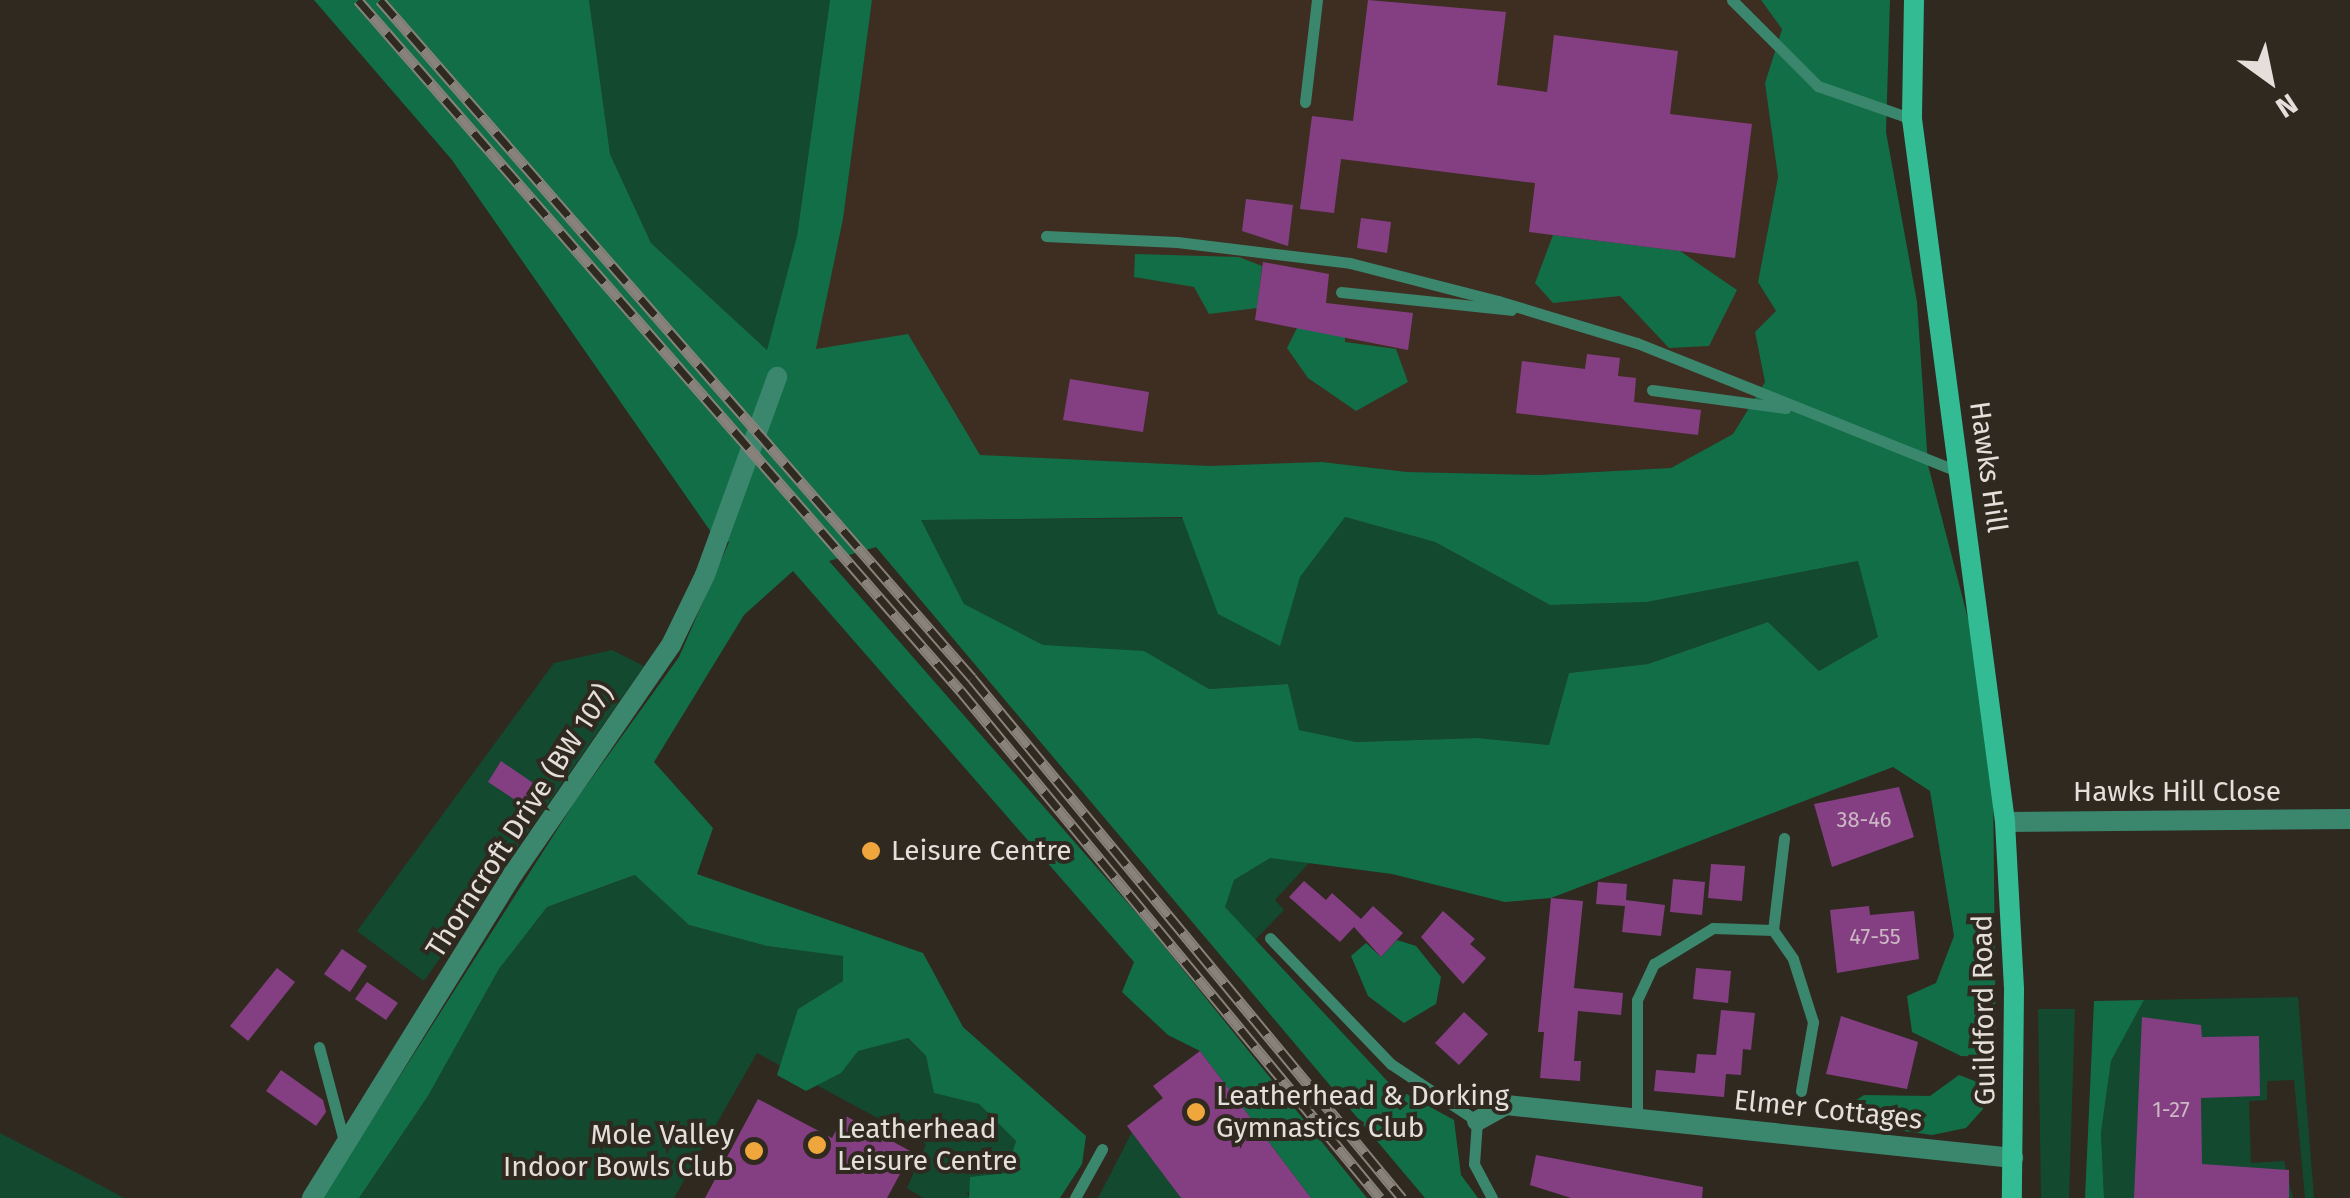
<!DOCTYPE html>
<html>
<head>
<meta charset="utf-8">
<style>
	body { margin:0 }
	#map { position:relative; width:2350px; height:1198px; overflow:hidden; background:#302920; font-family:"Fira Sans",sans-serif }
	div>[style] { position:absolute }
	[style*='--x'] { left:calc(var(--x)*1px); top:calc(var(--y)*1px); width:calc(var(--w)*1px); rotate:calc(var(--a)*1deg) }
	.industrial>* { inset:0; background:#3e2e22 }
	.green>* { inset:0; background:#12492f }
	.forest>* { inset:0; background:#116e46 }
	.building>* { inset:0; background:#843f83 }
	.service>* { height:11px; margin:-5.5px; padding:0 5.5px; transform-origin:5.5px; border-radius:5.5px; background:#3b876e }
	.minor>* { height:20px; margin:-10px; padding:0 10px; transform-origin:10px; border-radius:10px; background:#3b876e }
	.secondary>* { height:20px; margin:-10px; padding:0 10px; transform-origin:10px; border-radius:10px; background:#33bc94 }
	.rail>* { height:11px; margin-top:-5.5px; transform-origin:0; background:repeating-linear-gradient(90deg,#302920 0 22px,#88827b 0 44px); box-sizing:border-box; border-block:2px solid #88827b }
	.dots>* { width:28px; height:28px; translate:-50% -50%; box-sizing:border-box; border:5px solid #302920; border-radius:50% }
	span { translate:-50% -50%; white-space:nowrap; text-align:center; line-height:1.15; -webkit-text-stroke:8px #302920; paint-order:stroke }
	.number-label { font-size:22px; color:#ccb7c4 }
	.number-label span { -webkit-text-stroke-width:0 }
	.street-label { font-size:28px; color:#e4dfda }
	.poi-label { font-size:28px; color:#e4dfda }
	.left { translate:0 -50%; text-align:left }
	.right { translate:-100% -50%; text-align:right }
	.north { position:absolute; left:2220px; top:30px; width:100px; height:100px; -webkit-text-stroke:8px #302920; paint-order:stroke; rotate:147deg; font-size:28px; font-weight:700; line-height:40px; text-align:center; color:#e4dfda }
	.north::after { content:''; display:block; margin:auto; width:35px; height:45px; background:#e4dfda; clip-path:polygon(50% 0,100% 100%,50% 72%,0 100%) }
</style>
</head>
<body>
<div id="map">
	<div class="industrial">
		<i style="clip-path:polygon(872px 0,1761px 0,1782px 28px,1765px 83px,1778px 177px,1758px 282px,1776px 311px,1755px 332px,1765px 382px,1733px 434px,1671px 468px,1539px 475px,1407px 472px,1322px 462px,920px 520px,816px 349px,843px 219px)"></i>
	</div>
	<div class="green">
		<i style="clip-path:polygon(589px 0,830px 0,797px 236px,767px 350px,651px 243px,610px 154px)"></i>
		<i style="clip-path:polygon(1345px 517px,1435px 542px,1550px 605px,1647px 602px,1858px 561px,1879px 637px,1819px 671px,1768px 622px,1648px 664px,1569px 673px,1549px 745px,1478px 738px,1356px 742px,1298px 730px,1288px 684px,1209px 689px,1144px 652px,1096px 692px,876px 546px,920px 520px)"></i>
		<i style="clip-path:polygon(612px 650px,644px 666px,424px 981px,357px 931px,554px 663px)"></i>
		<i style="clip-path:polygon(1270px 857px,1309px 863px,1275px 900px,1284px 910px,1255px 940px,1224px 907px,1234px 880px)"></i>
		<i style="clip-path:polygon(636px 875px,689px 925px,767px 946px,843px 955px,843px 981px,798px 1009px,857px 1051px,907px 1038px,926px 1056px,935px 1093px,979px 1104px,1016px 1141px,1006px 1174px,967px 1192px,969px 1198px,923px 1198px,907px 1188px,926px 1144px,757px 1053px,674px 1198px,359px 1198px,428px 1096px,499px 969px,547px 907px)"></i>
		<i style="clip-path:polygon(2298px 997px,2314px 1198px,2305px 1198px,2294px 1080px,2267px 1081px,2267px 1100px,2249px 1101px,2251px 1163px,2284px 1161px,2293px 1198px,2104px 1198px,2101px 1133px,2111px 1061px,2144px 1000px)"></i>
		<i style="clip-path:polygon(2038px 1009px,2075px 1009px,2069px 1198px,2041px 1198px)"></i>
		<i style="clip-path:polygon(1132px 1132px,1181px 1198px,1098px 1198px)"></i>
		<i style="clip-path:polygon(0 1133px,102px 1186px,124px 1198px,0 1198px)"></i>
	</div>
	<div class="forest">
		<i style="clip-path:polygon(evenodd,314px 0,589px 0,610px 154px,651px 243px,767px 350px,797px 236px,830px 0,872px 0,843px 219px,816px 349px,908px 334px,980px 455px,1210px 466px,1322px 462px,1407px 472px,1539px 475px,1671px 468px,1733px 434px,1765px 382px,1755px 332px,1776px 311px,1758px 282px,1778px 177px,1765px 83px,1782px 29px,1761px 0,1890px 0,1886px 132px,1917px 302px,1928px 465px,1984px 680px,1993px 784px,1996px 1057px,1961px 1056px,1912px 1032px,1907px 996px,1936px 983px,1954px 936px,1930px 791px,1893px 767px,1551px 898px,1505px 902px,1392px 874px,1270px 858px,1234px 880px,1225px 907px,1392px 1086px,1454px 1120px,1461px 1175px,1478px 1198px,1425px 1198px,876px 547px,829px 561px,1147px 925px,1367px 1198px,1311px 1198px,1200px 1051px,1168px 1035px,1122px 992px,1134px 962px,793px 571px,744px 615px,654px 762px,713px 828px,697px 874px,923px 953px,963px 1027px,1086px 1136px,1082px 1164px,1060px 1198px,969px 1198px,970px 1177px,1006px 1173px,1016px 1141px,979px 1104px,934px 1093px,926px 1056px,908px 1038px,858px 1051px,841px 1073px,806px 1091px,777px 1075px,798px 1009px,843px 981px,843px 956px,767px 946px,689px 925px,635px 875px,547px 907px,499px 969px,428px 1096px,359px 1198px,322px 1198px,576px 800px,679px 657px,729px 542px,711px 532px,452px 160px,314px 0,1182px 517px,1218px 614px,1280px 646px,1300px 577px,1345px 517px,1435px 542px,1550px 605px,1647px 602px,1858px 561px,1878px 637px,1819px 671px,1768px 622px,1648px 664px,1569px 673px,1549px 745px,1478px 738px,1356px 742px,1299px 730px,1288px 684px,1209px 689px,1144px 651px,1043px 645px,964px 604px,921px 520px,1182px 517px)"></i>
		<i style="clip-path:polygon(1553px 235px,1680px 251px,1737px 290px,1709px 346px,1669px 348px,1620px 296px,1553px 303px,1535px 283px)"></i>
		<i style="clip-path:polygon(1135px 254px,1239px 257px,1262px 266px,1257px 308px,1209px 314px,1194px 287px,1134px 277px)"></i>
		<i style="clip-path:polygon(1298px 326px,1345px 334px,1345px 342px,1396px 349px,1408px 382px,1356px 411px,1308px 378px,1287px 348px)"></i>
		<i style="clip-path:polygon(1397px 940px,1416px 946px,1441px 977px,1436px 1004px,1404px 1023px,1368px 996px,1351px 956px,1366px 943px,1381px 957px)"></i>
		<i style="clip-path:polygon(2144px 1000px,2111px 1061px,2101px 1133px,2104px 1198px,2085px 1198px,2094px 1001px)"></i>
		<i style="clip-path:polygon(1959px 1075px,1980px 1083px,1983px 1109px,1966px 1128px,1932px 1135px,1856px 1124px,1852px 1103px,1864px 1095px,1930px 1096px)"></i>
	</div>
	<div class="building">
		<i style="clip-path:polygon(1368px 0,1506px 12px,1497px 85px,1547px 92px,1554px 35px,1678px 51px,1670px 114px,1752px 124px,1735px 258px,1529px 232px,1535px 183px,1341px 159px,1334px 213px,1300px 209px,1312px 116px,1353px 121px)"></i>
		<i style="clip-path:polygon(1246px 199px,1293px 205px,1288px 246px,1242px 231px)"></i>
		<i style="clip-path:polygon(1361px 218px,1391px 222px,1387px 253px,1357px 248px)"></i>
		<i style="clip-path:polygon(1263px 262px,1329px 274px,1326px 303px,1413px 313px,1408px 350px,1255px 320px)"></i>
		<i style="clip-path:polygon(1587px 354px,1620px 358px,1618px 376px,1636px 378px,1634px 402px,1701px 410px,1698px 435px,1516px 413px,1522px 361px,1585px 369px)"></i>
		<i style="clip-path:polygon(1070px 379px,1149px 392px,1143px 432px,1063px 420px)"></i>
		<i style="clip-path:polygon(501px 761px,539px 787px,526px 807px,488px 782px)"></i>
		<i style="clip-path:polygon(1899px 787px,1914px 837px,1832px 867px,1814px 804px)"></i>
		<i style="clip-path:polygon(1711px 864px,1745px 866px,1742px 901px,1708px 898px)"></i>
		<i style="clip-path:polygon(1673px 879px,1705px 882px,1702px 915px,1670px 912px)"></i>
		<i style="clip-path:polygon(1304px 881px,1326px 900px,1332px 893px,1361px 919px,1373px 906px,1403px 933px,1381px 957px,1354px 927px,1340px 942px,1289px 897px)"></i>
		<i style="clip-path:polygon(1598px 882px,1627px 884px,1626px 900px,1665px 905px,1661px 936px,1622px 932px,1625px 906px,1596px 904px)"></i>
		<i style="clip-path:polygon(1551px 898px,1583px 901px,1574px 988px,1623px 993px,1621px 1015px,1578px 1011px,1574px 1061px,1581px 1061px,1580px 1081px,1540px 1078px,1544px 1032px,1538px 1032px)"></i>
		<i style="clip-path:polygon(1869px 906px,1870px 915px,1914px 911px,1919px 959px,1837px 973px,1830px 910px)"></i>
		<i style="clip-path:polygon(1443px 911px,1475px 939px,1470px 944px,1486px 958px,1463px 984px,1421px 937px)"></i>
		<i style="clip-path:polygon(342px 949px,367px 966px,350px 992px,324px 974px)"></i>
		<i style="clip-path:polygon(277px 968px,295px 982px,248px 1041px,230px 1026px)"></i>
		<i style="clip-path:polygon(1696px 968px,1731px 971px,1728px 1003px,1693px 999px)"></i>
		<i style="clip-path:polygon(367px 982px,398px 1003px,386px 1020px,355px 999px)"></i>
		<i style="clip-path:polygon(1721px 1010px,1755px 1013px,1751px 1050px,1743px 1049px,1741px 1075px,1726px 1074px,1724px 1097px,1654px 1091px,1656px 1070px,1695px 1073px,1697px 1054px,1716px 1055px)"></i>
		<i style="clip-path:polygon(1464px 1012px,1488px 1034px,1459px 1065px,1435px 1043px)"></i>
		<i style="clip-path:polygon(1841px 1016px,1918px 1042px,1907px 1089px,1826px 1074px)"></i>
		<i style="clip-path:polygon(2142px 1017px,2201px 1025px,2202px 1037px,2259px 1036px,2260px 1096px,2201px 1098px,2202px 1164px,2289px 1170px,2289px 1198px,2134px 1198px)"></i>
		<i style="clip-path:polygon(1200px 1051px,1311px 1198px,1181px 1198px,1127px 1126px,1163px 1098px,1153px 1086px)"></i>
		<i style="clip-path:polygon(281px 1070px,323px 1100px,326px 1112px,316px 1126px,266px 1091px)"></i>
		<i style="clip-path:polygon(758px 1099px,832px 1138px,844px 1115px,912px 1152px,887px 1198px,705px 1198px)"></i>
		<i style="clip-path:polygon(1536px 1155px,1703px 1187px,1702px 1198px,1571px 1198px,1530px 1185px)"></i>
	</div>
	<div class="service">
		<i style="--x:1732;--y:0;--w:122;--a:45"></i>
		<i style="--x:1818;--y:86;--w:100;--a:19.3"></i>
		<i style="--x:1305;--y:102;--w:103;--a:-83.3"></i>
		<i style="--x:1046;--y:236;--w:131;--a:2.6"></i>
		<i style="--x:1177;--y:242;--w:174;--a:6.9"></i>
		<i style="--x:1350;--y:263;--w:153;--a:14.4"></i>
		<i style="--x:1498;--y:301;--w:145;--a:16.8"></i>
		<i style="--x:1637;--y:343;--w:347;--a:21.8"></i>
		<i style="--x:1341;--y:292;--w:171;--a:6"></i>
		<i style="--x:1652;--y:390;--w:135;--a:7.7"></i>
		<i style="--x:1784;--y:838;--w:93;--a:96.8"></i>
		<i style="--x:1773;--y:930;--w:35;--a:55"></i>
		<i style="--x:1793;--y:959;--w:66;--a:72.4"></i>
		<i style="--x:1813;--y:1022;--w:70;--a:99.9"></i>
		<i style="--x:1270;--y:938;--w:175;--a:46.2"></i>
		<i style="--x:1391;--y:1064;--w:103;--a:33.5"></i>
		<i style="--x:1477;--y:1121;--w:43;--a:94"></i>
		<i style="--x:1474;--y:1164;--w:38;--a:62"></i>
		<i style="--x:319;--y:1047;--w:101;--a:75.1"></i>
		<i style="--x:1637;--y:1116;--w:116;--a:-90"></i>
		<i style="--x:1637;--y:1000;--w:40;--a:-65"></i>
		<i style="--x:1654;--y:964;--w:69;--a:-31.4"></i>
		<i style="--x:1713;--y:928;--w:60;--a:1.9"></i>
		<i style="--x:1075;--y:1198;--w:56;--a:-61.1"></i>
	</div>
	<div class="minor">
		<i style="--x:2005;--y:822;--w:345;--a:-0.5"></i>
		<i style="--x:1477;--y:1121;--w:33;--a:-29"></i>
		<i style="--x:1506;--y:1105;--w:510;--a:5.97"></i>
		<i style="--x:312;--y:1198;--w:381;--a:-58.2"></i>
		<i style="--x:513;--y:874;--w:278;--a:-55.4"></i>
		<i style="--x:671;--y:645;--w:78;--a:-64.1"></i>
		<i style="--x:705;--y:575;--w:211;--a:-70"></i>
	</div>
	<div class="secondary">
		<i style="--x:1914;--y:0;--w:119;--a:91"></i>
		<i style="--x:1912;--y:119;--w:709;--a:82.46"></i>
		<i style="--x:2005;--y:822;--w:168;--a:86.9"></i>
		<i style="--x:2014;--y:990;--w:208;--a:90.6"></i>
	</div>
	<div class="rail">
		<i style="--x:358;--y:0;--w:916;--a:48.9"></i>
		<i style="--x:960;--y:690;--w:659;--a:50.42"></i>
		<i style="--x:380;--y:0;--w:900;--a:48.87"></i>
		<i style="--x:972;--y:678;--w:675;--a:50.41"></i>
	</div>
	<div class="dots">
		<i style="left:871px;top:851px;background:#efa73d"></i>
		<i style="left:1196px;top:1112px;background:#efa73d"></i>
		<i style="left:817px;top:1145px;background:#efa73d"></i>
		<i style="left:754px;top:1151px;background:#efa73d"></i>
	</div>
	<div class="number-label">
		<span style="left:1864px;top:820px">38-46</span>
		<span style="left:1875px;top:937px">47-55</span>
		<span style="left:2171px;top:1110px">1-27</span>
	</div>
	<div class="street-label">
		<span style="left:1988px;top:467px;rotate:82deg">Hawks Hill</span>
		<span style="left:2177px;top:792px">Hawks Hill Close</span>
		<span style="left:520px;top:821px;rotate:-57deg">Thorncroft Drive (BW 107)</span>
		<span style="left:1984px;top:1010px;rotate:-91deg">Guildford Road</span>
		<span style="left:1828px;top:1110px;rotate:6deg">Elmer Cottages</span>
	</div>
	<div class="poi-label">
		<span class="left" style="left:891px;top:851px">Leisure Centre</span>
		<span class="left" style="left:1216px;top:1112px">Leatherhead &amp; Dorking<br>Gymnastics Club</span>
		<span class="left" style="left:837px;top:1145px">Leatherhead<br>Leisure Centre</span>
		<span class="right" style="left:734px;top:1151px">Mole Valley<br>Indoor Bowls Club</span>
	</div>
	<div class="north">N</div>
</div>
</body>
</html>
